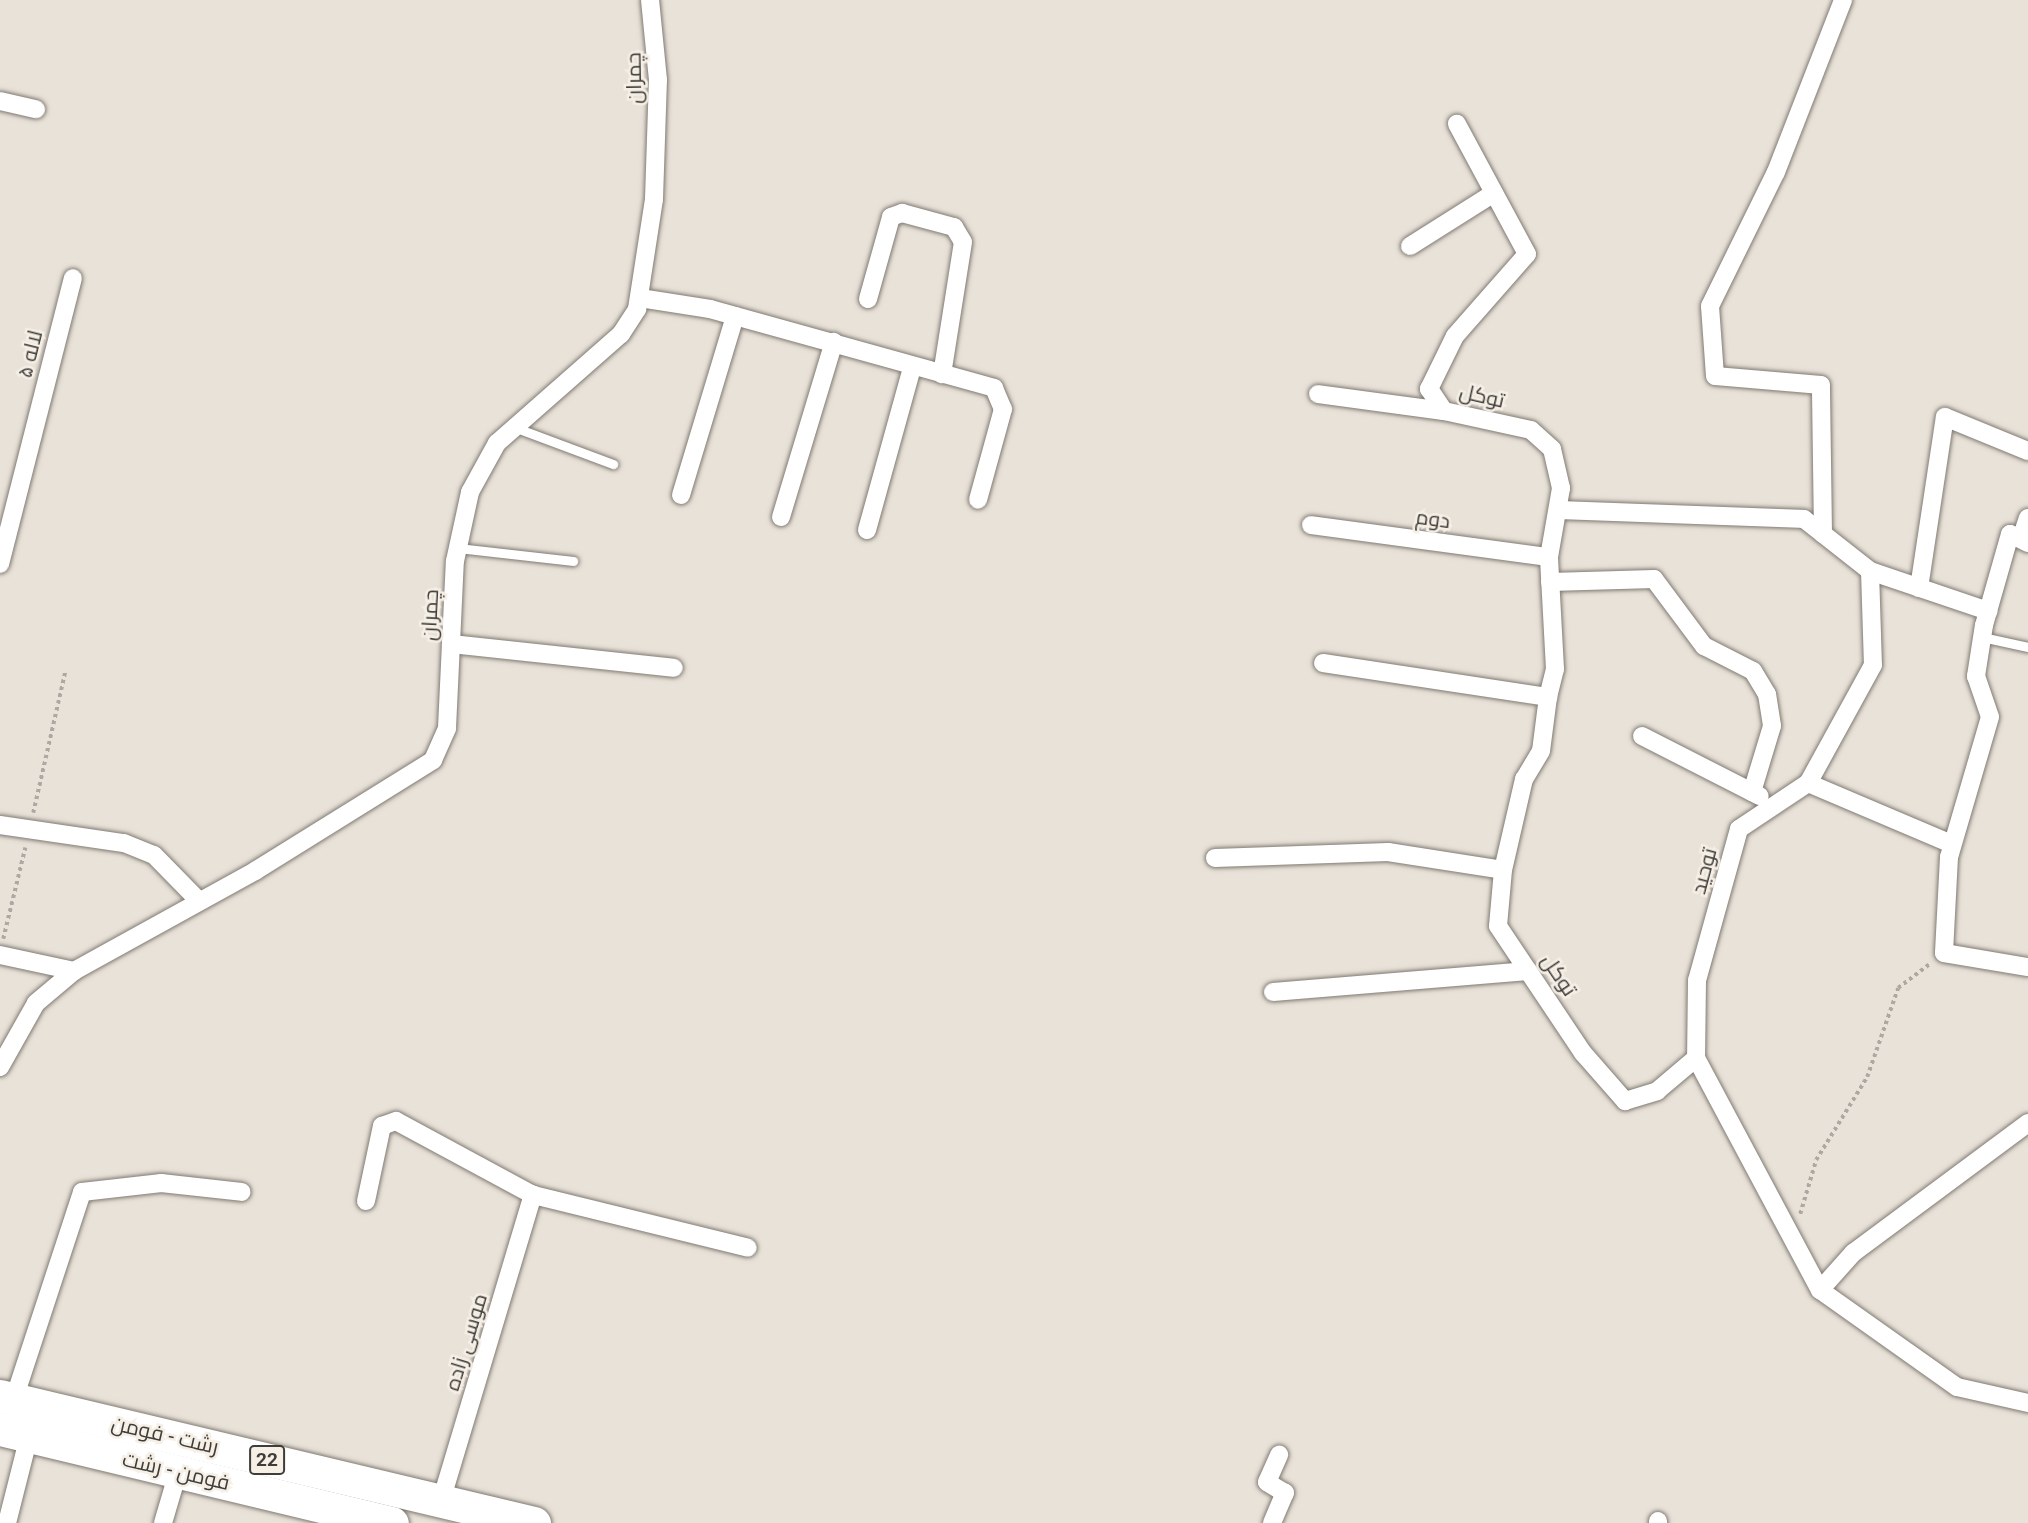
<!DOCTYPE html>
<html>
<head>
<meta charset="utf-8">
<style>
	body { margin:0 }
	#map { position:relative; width:2028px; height:1523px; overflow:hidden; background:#e8e2d9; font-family:Roboto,Cairo,sans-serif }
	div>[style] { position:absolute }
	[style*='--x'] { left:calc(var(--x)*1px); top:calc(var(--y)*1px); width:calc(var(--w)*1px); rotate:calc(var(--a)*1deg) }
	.path>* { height:3.5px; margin-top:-1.75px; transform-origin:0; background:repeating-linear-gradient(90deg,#ada8a1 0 3.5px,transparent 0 7px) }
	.roads { filter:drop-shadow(0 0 2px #807a72) drop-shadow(0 0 2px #807a72) }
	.lane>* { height:9px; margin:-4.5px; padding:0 4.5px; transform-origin:4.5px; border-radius:4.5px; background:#fff }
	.street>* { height:18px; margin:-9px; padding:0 9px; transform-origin:9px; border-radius:9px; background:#fff }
	.highway>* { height:33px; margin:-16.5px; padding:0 16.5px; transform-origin:16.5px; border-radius:16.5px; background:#fff }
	span { translate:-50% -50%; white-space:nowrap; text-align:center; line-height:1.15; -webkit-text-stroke:5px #f5efe6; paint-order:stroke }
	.shield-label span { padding:2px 5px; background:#f5efe6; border:2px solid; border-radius:5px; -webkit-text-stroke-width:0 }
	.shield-label { font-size:19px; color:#3f3c39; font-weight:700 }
	.street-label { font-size:21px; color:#3f3c39 }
</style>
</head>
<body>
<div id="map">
	<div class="path">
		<i style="--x:33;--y:813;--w:145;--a:-77.2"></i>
		<i style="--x:3;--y:939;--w:94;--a:-76.4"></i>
		<i style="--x:1800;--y:1214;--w:56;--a:-73.5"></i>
		<i style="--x:1816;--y:1160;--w:97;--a:-58.4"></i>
		<i style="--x:1867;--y:1077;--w:94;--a:-70.8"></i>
		<i style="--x:1898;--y:988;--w:41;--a:-37.1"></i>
	</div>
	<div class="roads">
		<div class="lane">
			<i style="--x:514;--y:427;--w:106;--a:20.5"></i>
			<i style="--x:458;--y:548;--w:116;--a:6.4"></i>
			<i style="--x:1982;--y:637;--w:47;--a:12.3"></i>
		</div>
		<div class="street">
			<i style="--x:0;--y:101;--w:37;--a:13"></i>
			<i style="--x:1410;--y:246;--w:99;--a:-32.2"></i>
			<i style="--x:640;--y:298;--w:71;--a:8.9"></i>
			<i style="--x:710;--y:309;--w:295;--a:15.5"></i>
			<i style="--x:994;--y:388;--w:23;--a:67"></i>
			<i style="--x:1003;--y:409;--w:94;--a:105.4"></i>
			<i style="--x:868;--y:299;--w:85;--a:-74.3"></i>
			<i style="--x:891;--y:217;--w:12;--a:-20"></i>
			<i style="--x:902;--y:213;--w:54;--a:15.1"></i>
			<i style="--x:954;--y:227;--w:17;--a:59"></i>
			<i style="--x:963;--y:242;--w:134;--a:99"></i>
			<i style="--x:1318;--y:394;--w:127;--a:7.7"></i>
			<i style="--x:681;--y:495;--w:187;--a:-73.2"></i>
			<i style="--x:1561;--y:510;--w:243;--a:2.1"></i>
			<i style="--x:1804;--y:519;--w:84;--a:38.2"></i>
			<i style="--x:1870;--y:571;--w:94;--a:88.2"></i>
			<i style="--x:1873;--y:665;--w:135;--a:118.8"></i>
			<i style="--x:1808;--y:783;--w:83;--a:146.3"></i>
			<i style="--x:1739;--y:829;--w:157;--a:105.5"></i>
			<i style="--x:1697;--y:980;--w:78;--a:90.7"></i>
			<i style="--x:1696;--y:1058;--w:263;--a:61.9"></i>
			<i style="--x:1820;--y:1290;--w:168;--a:35.3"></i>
			<i style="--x:1957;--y:1387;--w:73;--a:12.7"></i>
			<i style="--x:781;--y:517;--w:183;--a:-73.2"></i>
			<i style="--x:1311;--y:525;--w:240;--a:7.7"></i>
			<i style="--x:867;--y:530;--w:168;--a:-74.5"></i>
			<i style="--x:1823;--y:534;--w:149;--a:-90.8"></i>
			<i style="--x:1821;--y:385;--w:106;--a:-175.1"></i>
			<i style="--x:1715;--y:376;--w:70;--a:-94.1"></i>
			<i style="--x:1710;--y:306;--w:149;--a:-63.8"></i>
			<i style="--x:1776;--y:172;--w:185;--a:-68.7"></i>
			<i style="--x:2021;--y:539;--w:22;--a:-72"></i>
			<i style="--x:2028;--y:543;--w:20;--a:-153"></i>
			<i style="--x:2010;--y:534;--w:95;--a:105.9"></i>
			<i style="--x:1984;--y:625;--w:52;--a:98.9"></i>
			<i style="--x:1976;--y:676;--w:43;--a:71.1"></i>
			<i style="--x:1990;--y:717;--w:146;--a:106.3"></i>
			<i style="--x:1949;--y:857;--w:96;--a:93"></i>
			<i style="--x:1944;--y:953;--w:85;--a:9.5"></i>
			<i style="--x:0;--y:564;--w:295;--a:-75.7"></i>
			<i style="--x:1870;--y:571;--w:125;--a:18.7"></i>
			<i style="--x:1550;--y:582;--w:104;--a:-1.7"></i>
			<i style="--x:1654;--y:579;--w:84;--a:53.3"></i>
			<i style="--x:1704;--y:646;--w:55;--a:27"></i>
			<i style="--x:1753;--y:671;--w:27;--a:59"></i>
			<i style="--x:1767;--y:694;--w:32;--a:81"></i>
			<i style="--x:1772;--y:726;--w:69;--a:106.9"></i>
			<i style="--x:1919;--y:588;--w:173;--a:-81.4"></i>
			<i style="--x:1945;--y:417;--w:90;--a:22.3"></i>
			<i style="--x:451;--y:644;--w:224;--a:6.1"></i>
			<i style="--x:1323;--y:663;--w:228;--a:8.6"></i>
			<i style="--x:1548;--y:697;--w:29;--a:-76"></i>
			<i style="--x:1555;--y:669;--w:112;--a:-93.1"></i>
			<i style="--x:1549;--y:557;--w:70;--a:-80.1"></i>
			<i style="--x:1561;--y:488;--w:40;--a:-103"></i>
			<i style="--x:1552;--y:449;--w:28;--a:-138"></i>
			<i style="--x:1531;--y:430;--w:89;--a:-167.7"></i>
			<i style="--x:1444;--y:411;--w:27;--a:-124"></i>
			<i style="--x:1429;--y:389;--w:59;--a:-63.9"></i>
			<i style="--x:1455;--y:336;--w:109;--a:-48.7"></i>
			<i style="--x:1527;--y:254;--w:148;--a:-118.3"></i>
			<i style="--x:1548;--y:697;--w:54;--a:97.4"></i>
			<i style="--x:1541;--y:751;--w:33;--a:121"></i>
			<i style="--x:1524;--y:779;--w:93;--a:103"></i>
			<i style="--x:1503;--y:870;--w:56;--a:95.1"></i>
			<i style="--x:1498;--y:926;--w:153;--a:56.2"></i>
			<i style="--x:1583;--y:1053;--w:64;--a:48.8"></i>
			<i style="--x:1625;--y:1101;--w:34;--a:-17"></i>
			<i style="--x:1657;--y:1091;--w:51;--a:-40.2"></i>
			<i style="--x:1642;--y:736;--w:132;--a:27"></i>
			<i style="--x:1808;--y:783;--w:156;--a:23"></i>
			<i style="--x:0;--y:825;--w:125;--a:8.3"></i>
			<i style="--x:124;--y:843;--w:32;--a:22"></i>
			<i style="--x:154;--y:855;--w:64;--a:45.6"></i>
			<i style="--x:1215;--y:858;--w:173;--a:-2"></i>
			<i style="--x:1388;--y:852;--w:116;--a:8.9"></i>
			<i style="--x:0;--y:955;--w:76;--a:12.2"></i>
			<i style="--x:1273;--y:992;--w:256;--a:-4.7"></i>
			<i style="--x:0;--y:1067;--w:73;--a:-60.6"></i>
			<i style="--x:36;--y:1003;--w:50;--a:-40.1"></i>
			<i style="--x:74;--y:971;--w:207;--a:-28.9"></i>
			<i style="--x:255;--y:871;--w:210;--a:-31.9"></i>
			<i style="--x:433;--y:760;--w:35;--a:-66"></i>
			<i style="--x:447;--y:728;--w:167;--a:-87.3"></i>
			<i style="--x:455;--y:561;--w:71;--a:-77.7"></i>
			<i style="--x:470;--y:492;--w:56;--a:-61.1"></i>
			<i style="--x:497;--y:443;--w:165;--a:-41.3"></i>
			<i style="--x:621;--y:334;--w:30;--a:-57"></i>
			<i style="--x:637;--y:309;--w:111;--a:-81.2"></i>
			<i style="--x:654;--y:199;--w:119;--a:-88.1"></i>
			<i style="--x:658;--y:80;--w:80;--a:-95.7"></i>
			<i style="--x:366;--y:1201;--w:77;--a:-78"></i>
			<i style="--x:382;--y:1126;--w:15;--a:-20"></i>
			<i style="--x:396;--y:1121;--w:156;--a:28.4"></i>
			<i style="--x:533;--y:1195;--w:221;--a:13.8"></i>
			<i style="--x:1820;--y:1290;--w:50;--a:-48.3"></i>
			<i style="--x:1853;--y:1253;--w:218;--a:-36.6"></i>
			<i style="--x:14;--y:1399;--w:218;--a:-71.8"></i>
			<i style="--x:82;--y:1192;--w:80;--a:-6.5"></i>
			<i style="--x:161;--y:1183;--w:81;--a:6.3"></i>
			<i style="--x:441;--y:1501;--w:320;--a:-73.3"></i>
			<i style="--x:7;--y:1523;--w:90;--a:-75.8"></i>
			<i style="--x:163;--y:1523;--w:53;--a:-73.6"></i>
			<i style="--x:1272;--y:1523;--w:33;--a:-67"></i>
			<i style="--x:1285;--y:1493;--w:21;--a:-149"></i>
			<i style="--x:1267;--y:1482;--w:30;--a:-66"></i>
			<i style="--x:1658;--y:1523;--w:2;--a:-90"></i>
		</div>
		<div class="highway">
			<i style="--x:0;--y:1396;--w:549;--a:13.38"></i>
			<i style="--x:0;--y:1429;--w:403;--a:13.5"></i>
		</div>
	</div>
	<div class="shield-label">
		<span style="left:267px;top:1460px">22</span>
	</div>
	<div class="street-label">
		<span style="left:634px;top:78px;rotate:-91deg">چمران</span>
		<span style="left:30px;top:354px;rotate:-76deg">لاله ۵</span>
		<span style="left:1482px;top:396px;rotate:13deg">توکل</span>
		<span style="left:1433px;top:519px;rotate:8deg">دوم</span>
		<span style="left:430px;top:615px;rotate:-87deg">چمران</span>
		<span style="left:1704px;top:871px;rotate:-75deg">توحید</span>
		<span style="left:1559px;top:975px;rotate:56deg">توکل</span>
		<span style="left:466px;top:1342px;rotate:-73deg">موسی زاده</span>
		<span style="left:165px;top:1435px;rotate:13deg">رشت - فومن</span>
		<span style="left:176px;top:1471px;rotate:13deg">فومن - رشت</span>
	</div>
</div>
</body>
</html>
